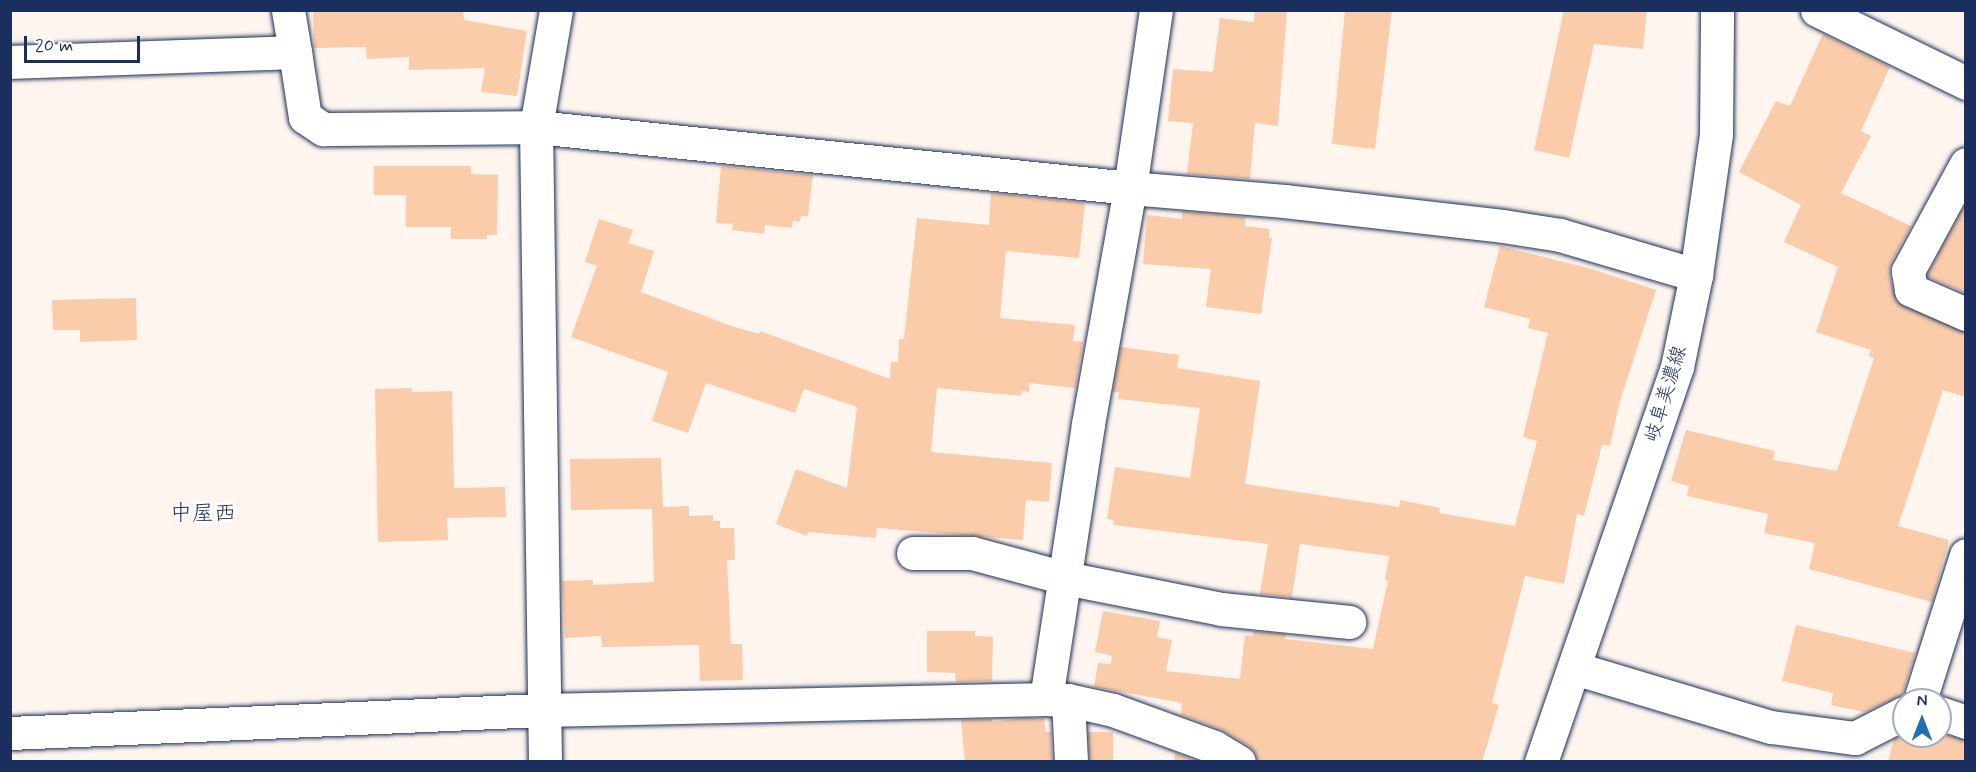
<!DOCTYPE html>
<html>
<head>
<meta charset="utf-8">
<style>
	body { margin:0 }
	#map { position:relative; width:1976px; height:772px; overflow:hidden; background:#fef5ee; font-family:Mynerve,"Klee One",sans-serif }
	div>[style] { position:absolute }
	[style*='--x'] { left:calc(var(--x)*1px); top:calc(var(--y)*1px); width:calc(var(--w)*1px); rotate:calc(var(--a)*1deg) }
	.building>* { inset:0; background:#facca9 }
	.roads { filter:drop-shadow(0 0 2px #1b2f5e) drop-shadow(0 0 2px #1b2f5e) }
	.minor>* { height:33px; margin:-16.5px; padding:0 16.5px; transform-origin:16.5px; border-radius:16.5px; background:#fff }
	.primary>* { height:33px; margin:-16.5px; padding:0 16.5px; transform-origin:16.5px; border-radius:16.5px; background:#fff }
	span { translate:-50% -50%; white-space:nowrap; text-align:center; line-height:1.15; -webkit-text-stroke:5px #fff; paint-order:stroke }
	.street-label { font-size:20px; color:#1b2f5e }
	.quarter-label { font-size:22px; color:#1b2f5e }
	.frame { position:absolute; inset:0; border:12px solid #1b2f5e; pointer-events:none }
	.north { position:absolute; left:1892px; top:688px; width:60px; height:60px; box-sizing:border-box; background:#fff; border:2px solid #a4acbf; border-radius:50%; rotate:0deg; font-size:16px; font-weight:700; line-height:24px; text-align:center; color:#1b2f5e }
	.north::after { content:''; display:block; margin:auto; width:21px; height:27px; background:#1f6fb2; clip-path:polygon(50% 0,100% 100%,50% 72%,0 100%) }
	.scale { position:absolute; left:24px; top:36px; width:116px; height:27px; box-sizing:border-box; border:3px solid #1b2f5e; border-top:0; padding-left:8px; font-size:18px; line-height:21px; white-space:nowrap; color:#1b2f5e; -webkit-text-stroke:4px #fff; paint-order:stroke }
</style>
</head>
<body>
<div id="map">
	<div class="building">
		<i style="clip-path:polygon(313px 10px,463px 10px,464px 20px,527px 31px,517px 96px,481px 92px,485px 68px,409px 70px,409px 57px,367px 59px,366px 47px,314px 48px)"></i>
		<i style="clip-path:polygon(1255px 10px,1287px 10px,1278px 126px,1255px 123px,1250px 179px,1187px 174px,1193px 123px,1168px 121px,1173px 69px,1213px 72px,1220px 18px,1254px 22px)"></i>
		<i style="clip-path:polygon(1345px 10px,1392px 10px,1375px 149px,1332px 144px)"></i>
		<i style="clip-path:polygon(1564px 10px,1647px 10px,1643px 49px,1594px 44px,1569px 158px,1534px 150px)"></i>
		<i style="clip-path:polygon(1823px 34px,1890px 67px,1861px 131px,1871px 136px,1841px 193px,1911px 226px,1891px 263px,1889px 274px,1897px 302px,1965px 332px,1965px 397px,1943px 390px,1898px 526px,1949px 540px,1932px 602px,1809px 569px,1815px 543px,1764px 533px,1768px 514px,1687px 496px,1689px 486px,1671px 481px,1686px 430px,1775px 451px,1773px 460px,1837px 471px,1874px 358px,1869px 356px,1871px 350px,1816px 332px,1838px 267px,1784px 242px,1801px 205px,1739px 172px,1776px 101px,1790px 106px)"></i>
		<i style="clip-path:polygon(374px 166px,471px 166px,471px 174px,498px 175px,497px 235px,487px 235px,487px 239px,451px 239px,451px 227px,406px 227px,406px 195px,374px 195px)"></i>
		<i style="clip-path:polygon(721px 166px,813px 175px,808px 216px,801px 216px,800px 222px,793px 221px,792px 228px,765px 225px,764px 234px,732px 230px,733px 224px,716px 223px)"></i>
		<i style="clip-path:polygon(991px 193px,1085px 203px,1079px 258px,1006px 251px,1000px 318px,1075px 325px,1073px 341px,1083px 342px,1075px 388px,1029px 383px,1029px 392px,1022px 391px,1021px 396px,937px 388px,931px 452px,1052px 463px,1049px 502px,1026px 500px,1023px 540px,877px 528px,876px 538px,808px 532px,807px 536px,776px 524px,796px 469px,847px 488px,857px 407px,804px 389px,795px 413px,706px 383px,688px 433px,652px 421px,668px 372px,571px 337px,597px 266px,585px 262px,599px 219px,633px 230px,628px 243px,654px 251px,641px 292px,731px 326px,759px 334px,760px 331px,890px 379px,891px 362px,898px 362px,899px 339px,904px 339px,917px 218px,989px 225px)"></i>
		<i style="clip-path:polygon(1965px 204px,1965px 293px,1928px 277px,1928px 274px)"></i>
		<i style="clip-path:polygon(1182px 211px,1246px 217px,1245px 226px,1269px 229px,1269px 238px,1272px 238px,1261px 314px,1206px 307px,1211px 269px,1143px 264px,1147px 215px,1182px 219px)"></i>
		<i style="clip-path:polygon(1500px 246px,1592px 269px,1656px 290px,1620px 401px,1610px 446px,1602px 445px,1584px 516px,1577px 514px,1564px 584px,1525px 576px,1492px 703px,1499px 705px,1482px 762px,1258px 762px,1255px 752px,1249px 746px,1220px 729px,1181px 715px,1182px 703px,1094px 687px,1098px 663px,1111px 664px,1112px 656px,1095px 652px,1103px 611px,1160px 621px,1157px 637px,1172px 640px,1166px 671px,1240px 679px,1245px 635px,1253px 636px,1254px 631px,1286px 634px,1285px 639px,1373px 649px,1388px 581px,1385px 580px,1389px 556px,1300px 544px,1292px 597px,1260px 594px,1268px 544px,1113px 525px,1114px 520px,1107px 519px,1115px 467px,1190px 478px,1200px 408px,1118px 399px,1119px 392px,1113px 392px,1121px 347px,1179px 355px,1177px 368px,1260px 381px,1245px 484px,1399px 507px,1400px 500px,1440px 508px,1439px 513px,1515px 526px,1537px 441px,1523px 437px,1548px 333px,1528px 328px,1530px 319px,1484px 307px)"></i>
		<i style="clip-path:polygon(136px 298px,137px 340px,80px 342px,80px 330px,53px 330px,52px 300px)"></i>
		<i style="clip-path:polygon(412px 388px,412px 392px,452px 391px,454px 488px,505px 487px,506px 517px,447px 518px,448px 540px,378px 542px,375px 389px)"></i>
		<i style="clip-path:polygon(661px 458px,663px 507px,689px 506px,689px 516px,713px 515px,713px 521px,720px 521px,720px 528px,734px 528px,735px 560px,727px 560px,731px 644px,742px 644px,743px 680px,700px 681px,699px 645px,602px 647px,601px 636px,565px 638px,562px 581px,593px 580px,593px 585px,654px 582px,652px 509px,571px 510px,570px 459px)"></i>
		<i style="clip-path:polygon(1796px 625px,1915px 653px,1902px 695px,1864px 712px,1831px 705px,1833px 693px,1782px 681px)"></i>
		<i style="clip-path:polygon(927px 631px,975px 631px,975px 636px,993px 637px,992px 681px,956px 682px,955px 673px,927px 672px)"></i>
		<i style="clip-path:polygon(1022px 718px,1044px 718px,1046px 732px,1051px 732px,1052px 762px,965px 762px,961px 720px,992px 719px,992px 722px)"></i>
		<i style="clip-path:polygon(1088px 732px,1113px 732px,1113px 762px,1090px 762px)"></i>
		<i style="clip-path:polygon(1940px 733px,1965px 740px,1965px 762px,1888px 762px,1894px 739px,1904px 734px,1940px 736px)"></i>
		<i style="clip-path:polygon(1175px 753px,1199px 762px,1174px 762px)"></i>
	</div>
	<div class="roads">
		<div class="minor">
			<i style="--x:288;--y:10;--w:43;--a:80.5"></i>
			<i style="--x:1817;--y:10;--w:166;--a:26.1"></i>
			<i style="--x:10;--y:62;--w:285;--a:-2"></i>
			<i style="--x:295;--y:52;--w:66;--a:81.3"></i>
			<i style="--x:305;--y:117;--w:22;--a:34"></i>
			<i style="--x:323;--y:129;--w:213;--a:-0.5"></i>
			<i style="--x:536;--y:127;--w:597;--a:5.86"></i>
			<i style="--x:1130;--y:188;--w:155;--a:4.8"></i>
			<i style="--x:1284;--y:201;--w:220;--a:6.5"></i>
			<i style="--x:1503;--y:226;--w:58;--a:9"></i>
			<i style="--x:1560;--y:235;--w:142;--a:16.4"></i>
			<i style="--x:1966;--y:164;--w:122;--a:118.5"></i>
			<i style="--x:1908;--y:271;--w:19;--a:81"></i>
			<i style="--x:1911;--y:290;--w:60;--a:23.6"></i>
			<i style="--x:913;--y:553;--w:59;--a:0"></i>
			<i style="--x:972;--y:553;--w:96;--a:15"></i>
			<i style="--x:1065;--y:578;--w:159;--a:11.2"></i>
			<i style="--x:1221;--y:609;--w:129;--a:5.8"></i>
			<i style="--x:1574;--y:668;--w:206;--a:16.7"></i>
			<i style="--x:1771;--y:727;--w:85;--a:7.5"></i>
			<i style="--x:1855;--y:738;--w:55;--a:-27"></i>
			<i style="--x:1046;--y:699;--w:278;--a:-81.3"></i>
			<i style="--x:1088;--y:424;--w:240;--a:-79.9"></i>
			<i style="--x:1130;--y:188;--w:180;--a:-81.7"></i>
			<i style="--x:1068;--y:700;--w:62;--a:87.2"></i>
			<i style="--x:1920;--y:700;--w:152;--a:-72.4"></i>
			<i style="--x:1940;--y:713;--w:28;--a:19"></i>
			<i style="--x:10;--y:733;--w:532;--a:-2.48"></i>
			<i style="--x:542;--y:710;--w:504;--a:-1.25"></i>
			<i style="--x:1046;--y:699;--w:22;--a:3"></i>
			<i style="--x:1068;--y:700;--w:46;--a:12.5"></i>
			<i style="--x:1113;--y:710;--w:108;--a:20.1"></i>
			<i style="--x:1214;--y:747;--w:29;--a:31"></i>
			<i style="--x:545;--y:762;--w:635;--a:-90.81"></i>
			<i style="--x:536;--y:127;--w:119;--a:-80.3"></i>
		</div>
		<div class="primary">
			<i style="--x:1541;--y:762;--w:418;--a:-71"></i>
			<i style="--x:1677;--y:367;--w:94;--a:-78.3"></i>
			<i style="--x:1696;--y:275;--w:142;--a:-81.9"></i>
			<i style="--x:1716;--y:134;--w:124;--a:-89.5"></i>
		</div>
	</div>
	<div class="street-label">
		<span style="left:1666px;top:394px;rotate:-73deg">岐阜美濃線</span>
	</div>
	<div class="quarter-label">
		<span style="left:203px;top:515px">中屋西</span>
	</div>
	<div class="frame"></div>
	<div class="north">N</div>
	<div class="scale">20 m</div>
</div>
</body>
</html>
